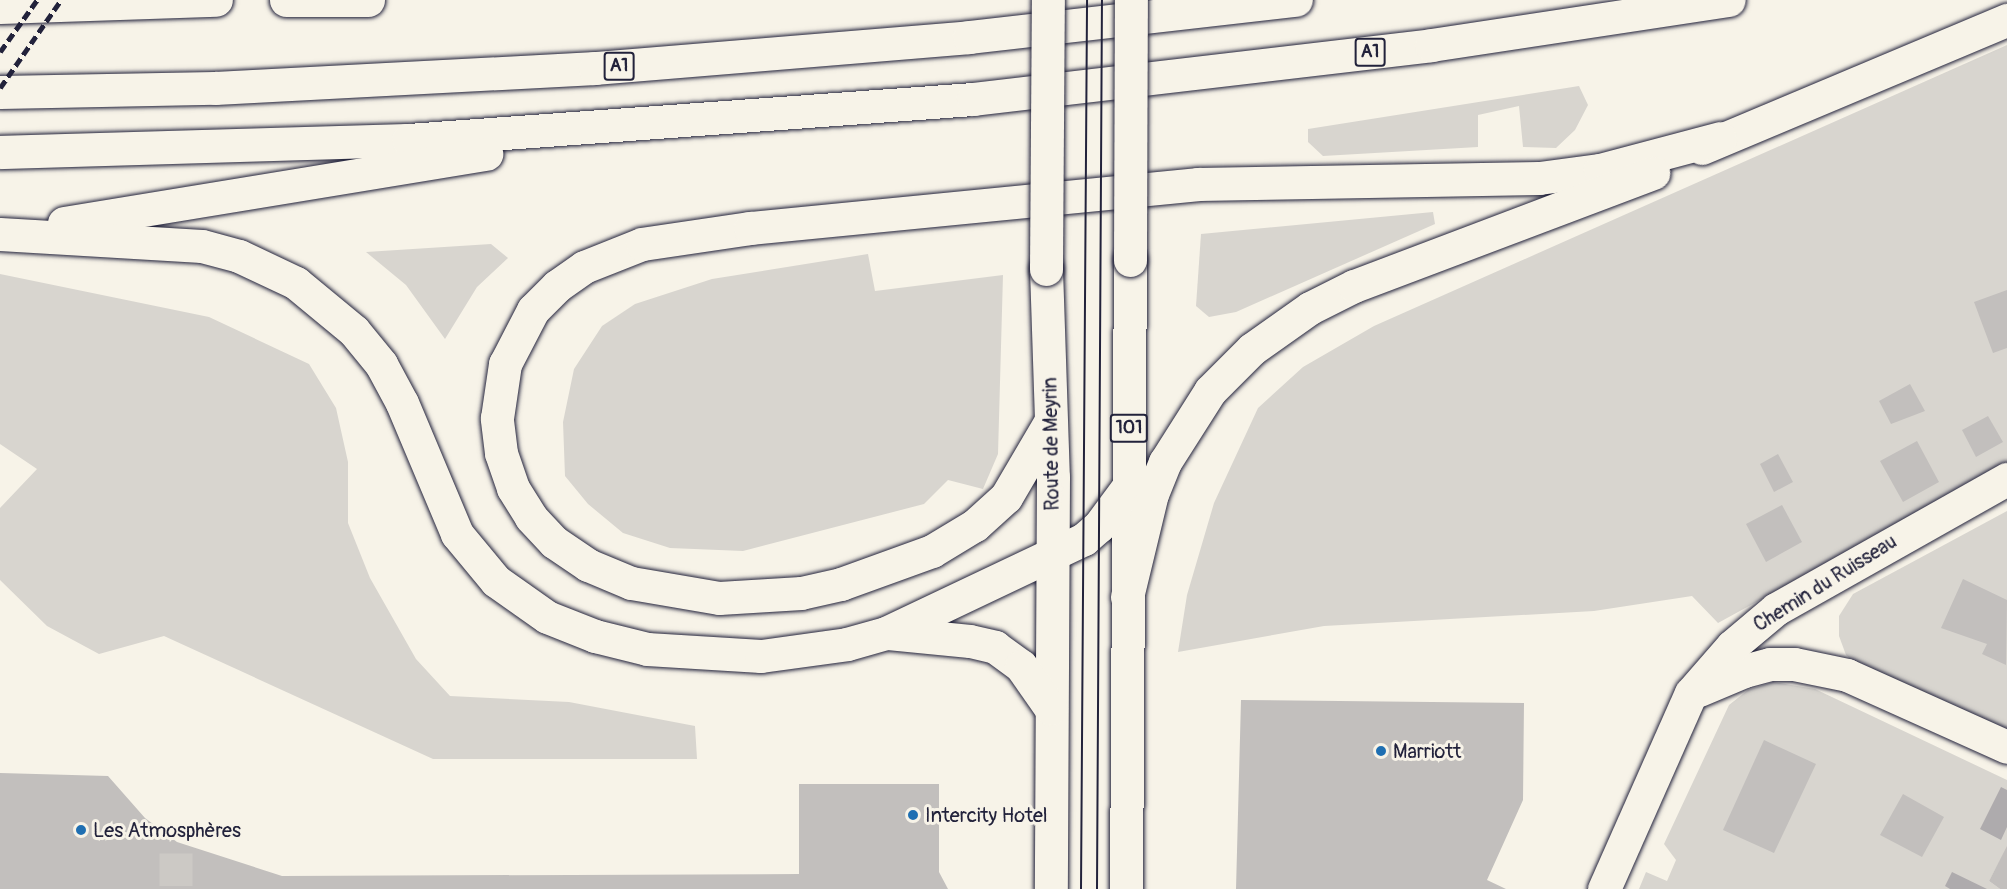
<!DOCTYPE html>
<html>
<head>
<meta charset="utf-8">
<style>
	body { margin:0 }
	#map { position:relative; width:2007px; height:889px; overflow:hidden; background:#f7f3e8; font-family:Pangolin,sans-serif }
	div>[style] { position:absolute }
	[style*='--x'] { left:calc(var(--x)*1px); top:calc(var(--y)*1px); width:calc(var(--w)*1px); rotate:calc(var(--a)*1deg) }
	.green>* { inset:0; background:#d8d5cf }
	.water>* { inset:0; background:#aeabad }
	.building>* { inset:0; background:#c2bfbd }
	.street-tunnel>* { height:33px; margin-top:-16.5px; transform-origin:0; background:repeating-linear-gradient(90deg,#ccc9c5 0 33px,transparent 0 49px) }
	.roads { filter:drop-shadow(0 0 2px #22223b) drop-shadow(0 0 2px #22223b) }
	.street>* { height:33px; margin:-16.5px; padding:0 16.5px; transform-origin:16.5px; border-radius:16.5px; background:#f7f3e8 }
	.primary>* { height:33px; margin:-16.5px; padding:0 16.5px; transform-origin:16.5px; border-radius:16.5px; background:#f7f3e8 }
	.highway>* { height:33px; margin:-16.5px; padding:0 16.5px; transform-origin:16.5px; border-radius:16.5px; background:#f7f3e8 }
	.tram>* { height:1.5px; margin:-0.75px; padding:0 0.75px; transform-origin:0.75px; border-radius:0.75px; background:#22223b }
	.rail>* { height:4.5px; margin-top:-2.25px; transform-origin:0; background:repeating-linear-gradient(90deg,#22223b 0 9px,transparent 0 13.5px) }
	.bridges { filter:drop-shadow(0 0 2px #22223b) drop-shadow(0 0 2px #22223b) }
	.primary-bridge>* { height:33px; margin:-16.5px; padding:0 16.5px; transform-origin:16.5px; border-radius:16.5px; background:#f7f3e8 }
	.dots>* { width:16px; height:16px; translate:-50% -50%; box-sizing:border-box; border:3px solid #f7f3e8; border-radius:50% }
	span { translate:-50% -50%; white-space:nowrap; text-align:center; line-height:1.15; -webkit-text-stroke:6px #f7f3e8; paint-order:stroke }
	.shield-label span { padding:2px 4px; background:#f7f3e8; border:2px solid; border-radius:4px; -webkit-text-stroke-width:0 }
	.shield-label { font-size:18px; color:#22223b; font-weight:700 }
	.street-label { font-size:20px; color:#22223b }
	.poi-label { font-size:20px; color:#22223b }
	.left { translate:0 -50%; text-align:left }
</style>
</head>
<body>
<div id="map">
	<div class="green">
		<i style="clip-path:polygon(2007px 45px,2007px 465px,1718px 623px,1692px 596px,1594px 611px,1324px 626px,1178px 652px,1187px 595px,1214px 503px,1258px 408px,1303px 367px,1374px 326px)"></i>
		<i style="clip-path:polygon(1579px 86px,1588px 105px,1575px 130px,1556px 148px,1523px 147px,1519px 106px,1478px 115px,1478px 147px,1323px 156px,1308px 142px,1308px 129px)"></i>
		<i style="clip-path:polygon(1433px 212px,1435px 224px,1236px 312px,1209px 317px,1196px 306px,1201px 234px)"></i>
		<i style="clip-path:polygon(491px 244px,508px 258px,477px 287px,445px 339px,406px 285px,366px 252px)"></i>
		<i style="clip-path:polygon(868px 254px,875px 291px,1003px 275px,998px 454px,983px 489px,948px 480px,924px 504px,743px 551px,670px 548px,623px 533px,588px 504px,565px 476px,563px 422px,574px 369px,602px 326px,635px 304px,712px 279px)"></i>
		<i style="clip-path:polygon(0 274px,209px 317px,309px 364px,336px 408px,348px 462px,348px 523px,370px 578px,416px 659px,450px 696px,569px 702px,695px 726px,697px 759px,433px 759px,164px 636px,99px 654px,47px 626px,0 580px,0 508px,37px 469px,0 444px)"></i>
		<i style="clip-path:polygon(2007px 511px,2007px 731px,1860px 667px,1846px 655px,1839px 636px,1839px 616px,1853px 594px)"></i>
		<i style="clip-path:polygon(1773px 682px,1815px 689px,2007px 780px,2007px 848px,1989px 881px,2000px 889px,1639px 889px,1646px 872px,1667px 881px,1676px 860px,1664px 844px,1729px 705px,1748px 690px)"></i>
	</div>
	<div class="water">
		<i style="clip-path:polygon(2001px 787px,2007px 790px,2007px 827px,2001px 840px,1980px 829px)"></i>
		<i style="clip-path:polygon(1952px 872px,1987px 889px,1950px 889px,1945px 886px)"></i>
	</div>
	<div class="building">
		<i style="clip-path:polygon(2007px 290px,2007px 348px,1993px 353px,1974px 302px)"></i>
		<i style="clip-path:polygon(1910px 384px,1925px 411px,1891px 424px,1879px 401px)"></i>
		<i style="clip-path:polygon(1988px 416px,2003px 442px,1976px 457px,1962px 430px)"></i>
		<i style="clip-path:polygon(1917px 441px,1939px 482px,1903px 502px,1880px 461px)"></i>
		<i style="clip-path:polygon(1778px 454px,1793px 482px,1774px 492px,1760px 464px)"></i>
		<i style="clip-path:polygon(1782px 505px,1802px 542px,1766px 562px,1746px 524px)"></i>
		<i style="clip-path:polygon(1963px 579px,2007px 600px,2006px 665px,1982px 654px,1987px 644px,1941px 628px)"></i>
		<i style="clip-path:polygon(1241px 700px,1524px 703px,1523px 800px,1487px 880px,1506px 889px,1236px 889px)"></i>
		<i style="clip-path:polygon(1764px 740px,1816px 764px,1774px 853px,1723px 830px)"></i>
		<i style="clip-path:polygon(0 773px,108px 776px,145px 818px,177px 842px,282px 876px,799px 874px,799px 784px,939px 784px,939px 872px,948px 889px,0 889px)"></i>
		<i style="clip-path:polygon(1903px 794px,1944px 817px,1922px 857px,1880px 835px)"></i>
		<i style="clip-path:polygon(2007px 846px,2007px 889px,2000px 889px,1989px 881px)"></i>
	</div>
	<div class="street-tunnel">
		<i style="--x:176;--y:853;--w:36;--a:90"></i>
	</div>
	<div class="roads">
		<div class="street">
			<i style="--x:1699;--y:690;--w:49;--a:-22.9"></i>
			<i style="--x:1744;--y:671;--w:27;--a:-15"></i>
			<i style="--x:1770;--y:664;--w:24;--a:0"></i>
			<i style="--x:1794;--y:664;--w:54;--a:11.7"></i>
			<i style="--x:1847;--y:675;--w:175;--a:24.2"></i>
			<i style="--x:1604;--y:889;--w:214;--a:-66.1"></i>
			<i style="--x:1691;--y:693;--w:62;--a:-48.9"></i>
			<i style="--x:1732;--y:646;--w:57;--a:-40.1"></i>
			<i style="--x:1776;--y:609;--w:265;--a:-29.4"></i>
		</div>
		<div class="primary">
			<i style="--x:1046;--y:269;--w:208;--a:88.1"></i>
			<i style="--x:1053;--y:477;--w:412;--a:90.3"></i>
			<i style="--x:1126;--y:889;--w:629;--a:-89.64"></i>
		</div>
		<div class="highway">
			<i style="--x:286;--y:0;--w:82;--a:0"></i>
			<i style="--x:0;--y:7;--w:216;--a:-1.9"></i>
			<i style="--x:0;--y:92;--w:215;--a:-1.1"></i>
			<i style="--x:215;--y:88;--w:381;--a:-3"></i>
			<i style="--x:595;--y:68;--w:375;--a:-4.7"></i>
			<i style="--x:969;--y:37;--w:329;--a:-6.5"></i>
			<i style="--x:1702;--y:148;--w:331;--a:-22.8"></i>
			<i style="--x:0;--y:152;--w:408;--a:-1.7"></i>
			<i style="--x:408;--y:140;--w:566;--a:-4.15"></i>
			<i style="--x:973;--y:99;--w:461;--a:-6.7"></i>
			<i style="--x:1431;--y:45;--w:301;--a:-8.6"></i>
			<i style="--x:64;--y:223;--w:428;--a:-9.3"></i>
			<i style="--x:0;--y:234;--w:202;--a:3.4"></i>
			<i style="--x:202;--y:246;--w:38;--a:15"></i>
			<i style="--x:239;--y:256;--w:63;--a:25.3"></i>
			<i style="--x:296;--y:283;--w:75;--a:39.6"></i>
			<i style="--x:354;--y:331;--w:43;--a:50.7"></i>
			<i style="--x:381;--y:364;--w:44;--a:61.7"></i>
			<i style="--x:402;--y:403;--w:142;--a:67.2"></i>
			<i style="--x:457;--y:534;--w:61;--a:50.3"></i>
			<i style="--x:496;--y:581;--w:62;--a:35.2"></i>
			<i style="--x:547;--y:617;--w:52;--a:21.6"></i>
			<i style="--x:595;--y:636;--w:54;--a:14"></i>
			<i style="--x:647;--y:649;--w:114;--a:3.5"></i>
			<i style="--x:761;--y:656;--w:87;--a:-7.9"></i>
			<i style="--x:847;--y:644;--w:41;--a:-15.8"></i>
			<i style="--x:886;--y:633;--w:219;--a:-25.4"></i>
			<i style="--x:1084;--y:539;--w:20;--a:-41"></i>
			<i style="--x:1099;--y:526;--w:49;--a:-53.4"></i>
			<i style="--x:1050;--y:422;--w:87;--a:120.4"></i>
			<i style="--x:1006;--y:497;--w:42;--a:137.9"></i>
			<i style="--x:975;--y:525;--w:50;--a:148.8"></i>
			<i style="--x:932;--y:551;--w:97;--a:160.1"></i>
			<i style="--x:841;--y:584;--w:41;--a:167.3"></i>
			<i style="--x:801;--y:593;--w:82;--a:176.5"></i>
			<i style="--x:719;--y:598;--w:89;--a:-170.3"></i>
			<i style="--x:631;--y:583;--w:47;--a:-157.3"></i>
			<i style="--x:588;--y:565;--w:41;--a:-145.9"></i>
			<i style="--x:554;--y:542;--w:34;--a:-133"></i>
			<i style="--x:531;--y:517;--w:34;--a:-122"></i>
			<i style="--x:513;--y:488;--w:37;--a:-109"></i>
			<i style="--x:501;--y:453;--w:35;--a:-97"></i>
			<i style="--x:497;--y:418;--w:55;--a:-81.6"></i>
			<i style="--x:505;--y:364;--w:61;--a:-62.6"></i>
			<i style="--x:533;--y:310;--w:34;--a:-45"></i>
			<i style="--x:557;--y:286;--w:33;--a:-35"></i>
			<i style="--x:584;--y:267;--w:62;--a:-21.6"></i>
			<i style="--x:642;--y:244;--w:109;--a:-8.4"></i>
			<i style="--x:750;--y:228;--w:450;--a:-5.6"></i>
			<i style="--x:1198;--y:184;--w:341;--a:-1"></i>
			<i style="--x:1539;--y:178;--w:62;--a:-7.5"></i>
			<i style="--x:1600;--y:170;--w:124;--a:-14.9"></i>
			<i style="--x:1127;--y:597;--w:106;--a:-76.4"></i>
			<i style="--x:1152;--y:494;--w:35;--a:-68"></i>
			<i style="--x:1165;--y:462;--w:84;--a:-57.6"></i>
			<i style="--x:1210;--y:391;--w:59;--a:-45"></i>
			<i style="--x:1252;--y:349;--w:71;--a:-35.3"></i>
			<i style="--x:1310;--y:308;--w:49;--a:-26.6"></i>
			<i style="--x:1354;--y:286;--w:320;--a:-20.7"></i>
			<i style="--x:888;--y:633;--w:82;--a:5.6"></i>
			<i style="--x:970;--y:641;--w:26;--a:13"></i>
			<i style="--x:995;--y:647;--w:32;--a:36"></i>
			<i style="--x:1021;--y:666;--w:52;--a:55.1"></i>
		</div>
	</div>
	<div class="tram">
		<i style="--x:1081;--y:889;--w:889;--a:-89.61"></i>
		<i style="--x:1097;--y:889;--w:889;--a:-89.68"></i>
	</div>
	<div class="rail">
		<i style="--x:0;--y:52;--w:64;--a:-54.6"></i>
		<i style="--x:0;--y:88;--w:107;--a:-55.3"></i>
	</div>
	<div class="bridges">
		<div class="primary-bridge">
			<i style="--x:1130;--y:260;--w:260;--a:-89.8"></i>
			<i style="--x:1046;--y:269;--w:269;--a:-89.6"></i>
		</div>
	</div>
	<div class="dots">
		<i style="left:1381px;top:751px;background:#1f6fb2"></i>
		<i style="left:913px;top:815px;background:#1f6fb2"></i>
		<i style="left:81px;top:830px;background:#1f6fb2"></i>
	</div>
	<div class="shield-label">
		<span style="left:1370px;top:52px">A1</span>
		<span style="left:619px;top:66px">A1</span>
		<span style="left:1129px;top:428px">101</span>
	</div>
	<div class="street-label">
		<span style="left:1051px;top:444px;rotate:-91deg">Route de Meyrin</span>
		<span style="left:1825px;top:583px;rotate:-32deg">Chemin du Ruisseau</span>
	</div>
	<div class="poi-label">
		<span class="left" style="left:1393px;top:751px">Marriott</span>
		<span class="left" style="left:925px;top:815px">Intercity Hotel</span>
		<span class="left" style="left:93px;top:830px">Les Atmosphères</span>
	</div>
</div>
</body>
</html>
